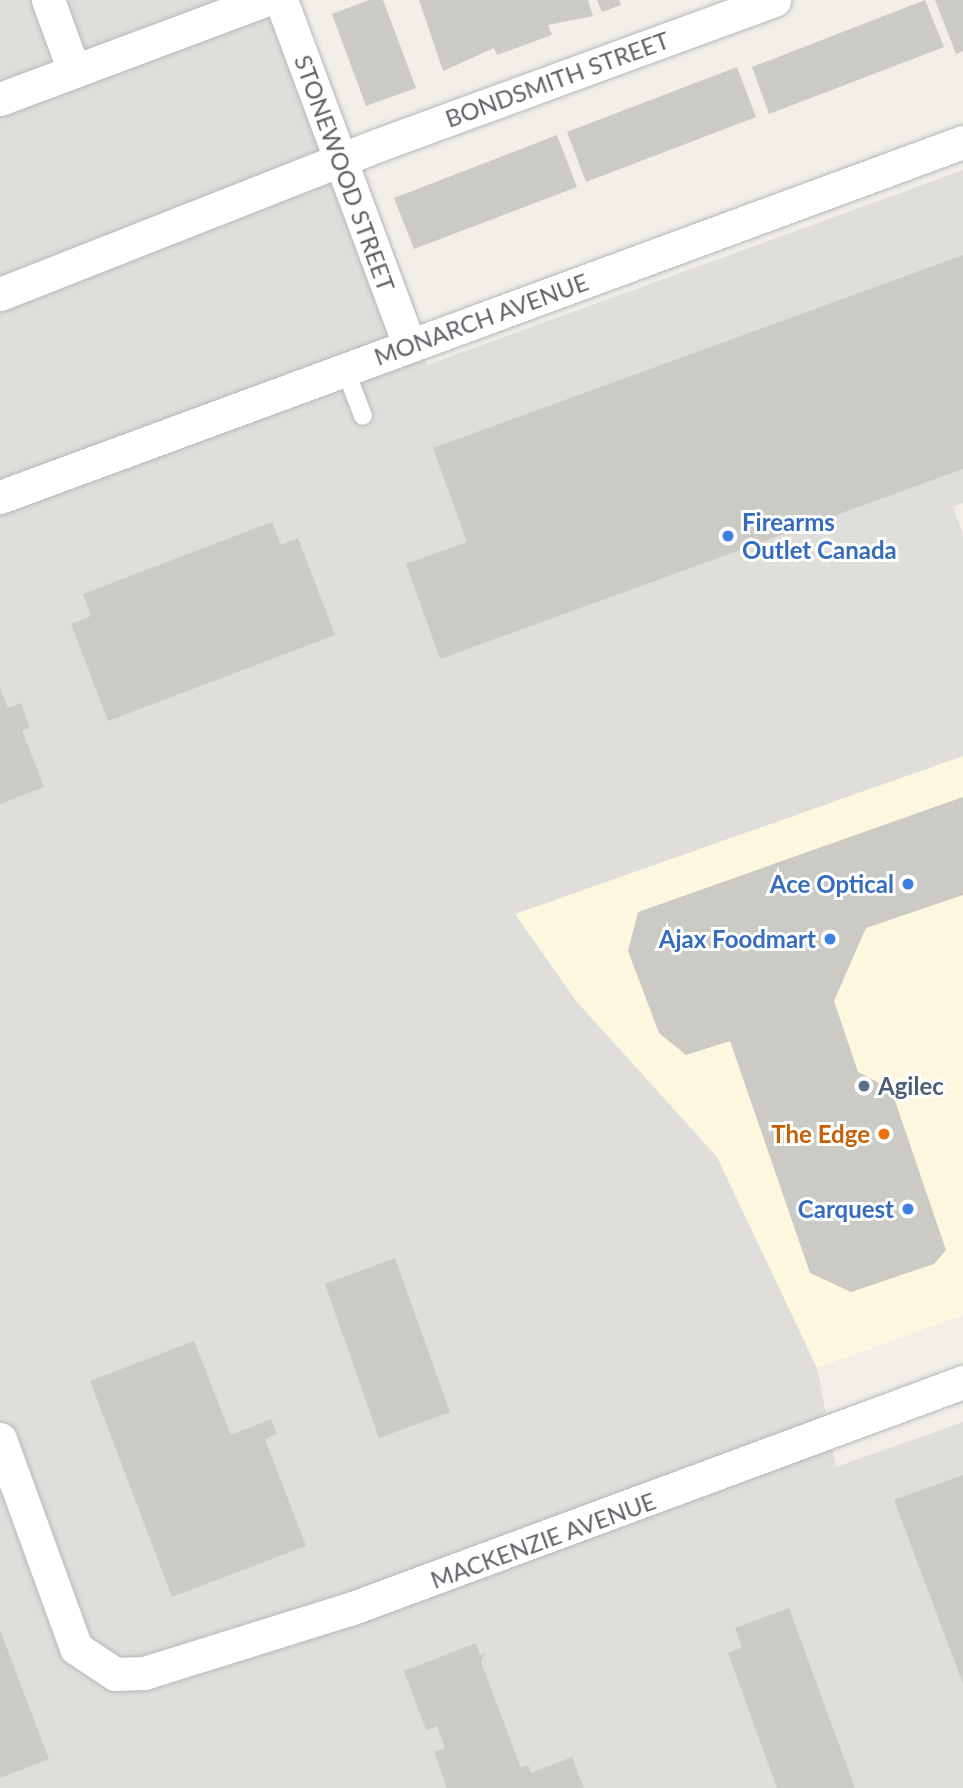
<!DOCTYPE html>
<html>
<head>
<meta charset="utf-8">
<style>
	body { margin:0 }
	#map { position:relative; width:963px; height:1788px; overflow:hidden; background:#f1efe8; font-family:Lato,sans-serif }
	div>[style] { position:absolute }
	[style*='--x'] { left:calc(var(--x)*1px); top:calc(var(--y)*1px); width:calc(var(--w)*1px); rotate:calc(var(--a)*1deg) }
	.commercial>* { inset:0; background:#fef7e0 }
	.industrial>* { inset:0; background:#e0deda }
	.building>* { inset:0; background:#cccac5 }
	.roads { filter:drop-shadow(0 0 2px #b5b8bc) drop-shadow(0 0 2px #b5b8bc) }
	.service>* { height:18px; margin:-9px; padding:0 9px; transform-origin:9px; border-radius:9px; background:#fff }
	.minor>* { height:33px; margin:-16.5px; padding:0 16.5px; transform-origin:16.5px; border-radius:16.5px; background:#fff }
	.dots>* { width:19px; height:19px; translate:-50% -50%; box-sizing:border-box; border:4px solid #fff; border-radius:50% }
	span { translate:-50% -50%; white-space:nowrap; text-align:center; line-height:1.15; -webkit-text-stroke:6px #fff; paint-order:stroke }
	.street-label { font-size:24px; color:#5f6368 }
	.shop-label { font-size:24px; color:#366cbe; font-weight:700 }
	.left { translate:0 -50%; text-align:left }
	.right { translate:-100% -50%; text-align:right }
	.service-label { font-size:24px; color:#4e5e75; font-weight:700 }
	.food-label { font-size:24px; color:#c56008; font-weight:700 }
</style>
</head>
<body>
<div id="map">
	<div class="commercial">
		<i style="clip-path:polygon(963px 756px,963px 1315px,817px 1368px,717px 1157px,576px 1001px,515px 914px)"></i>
	</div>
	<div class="industrial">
		<i style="clip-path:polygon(0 0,299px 0,417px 313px,427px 365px,963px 170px,963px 503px,953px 507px,963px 534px,963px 756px,515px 914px,576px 1001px,717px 1157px,817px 1368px,836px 1467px,963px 1422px,963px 1788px,0 1788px)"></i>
	</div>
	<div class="building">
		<i style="clip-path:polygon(369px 0,383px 0,416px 88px,366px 106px,332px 14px)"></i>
		<i style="clip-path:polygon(419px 0,588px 0,593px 16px,548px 25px,552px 35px,497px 55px,494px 48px,443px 71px)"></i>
		<i style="clip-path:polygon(597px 0,619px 0,621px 5px,602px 12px)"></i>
		<i style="clip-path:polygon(925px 0,944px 47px,769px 114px,752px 67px)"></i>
		<i style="clip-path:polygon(935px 0,963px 0,963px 51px,956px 54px)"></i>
		<i style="clip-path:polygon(737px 67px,756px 117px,586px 182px,567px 132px)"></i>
		<i style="clip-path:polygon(557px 135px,577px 187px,414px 249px,394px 198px)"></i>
		<i style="clip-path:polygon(963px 255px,963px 469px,440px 659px,406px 564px,467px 542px,433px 448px)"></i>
		<i style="clip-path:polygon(272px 522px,281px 545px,298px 538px,335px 635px,108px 721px,71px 624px,91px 616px,83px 594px)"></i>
		<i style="clip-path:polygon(0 688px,8px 708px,21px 703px,30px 728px,22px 730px,44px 787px,0 804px)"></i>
		<i style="clip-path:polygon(963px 797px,963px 895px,866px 928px,834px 1001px,858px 1072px,891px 1089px,946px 1250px,934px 1264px,851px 1292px,810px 1273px,730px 1041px,686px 1055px,659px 1033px,628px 951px,638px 912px)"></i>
		<i style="clip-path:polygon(395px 1258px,450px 1412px,379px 1438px,325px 1284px)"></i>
		<i style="clip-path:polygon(194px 1341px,231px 1435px,271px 1419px,277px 1434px,265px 1439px,306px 1546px,172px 1597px,90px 1381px)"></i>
		<i style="clip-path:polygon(963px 1475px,963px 1684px,894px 1500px)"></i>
		<i style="clip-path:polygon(789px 1608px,855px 1788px,777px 1788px,728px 1653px,742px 1647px,735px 1628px)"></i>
		<i style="clip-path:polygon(0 1630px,49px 1759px,0 1778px)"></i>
		<i style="clip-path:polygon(476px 1643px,480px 1655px,485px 1653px,481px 1662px,521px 1768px,528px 1765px,531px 1773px,572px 1757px,584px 1788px,447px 1788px,434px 1752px,445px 1748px,437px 1726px,426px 1730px,404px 1671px)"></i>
	</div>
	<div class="roads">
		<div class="service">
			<i style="--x:345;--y:369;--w:50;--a:69"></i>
		</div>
		<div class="minor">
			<i style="--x:48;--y:0;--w:76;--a:69.9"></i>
			<i style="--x:281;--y:0;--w:368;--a:69.6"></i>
			<i style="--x:0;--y:99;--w:283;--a:-20.5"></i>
			<i style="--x:0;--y:294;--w:406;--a:-21.5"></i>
			<i style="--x:378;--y:145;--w:422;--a:-20.1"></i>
			<i style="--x:0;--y:497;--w:1026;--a:-20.24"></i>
			<i style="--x:0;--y:1439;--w:222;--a:70"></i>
			<i style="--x:76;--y:1648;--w:47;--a:33.7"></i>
			<i style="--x:115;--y:1674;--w:29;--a:-2"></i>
			<i style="--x:144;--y:1673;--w:216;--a:-17.3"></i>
			<i style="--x:350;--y:1609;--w:654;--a:-20.32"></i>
		</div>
	</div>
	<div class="dots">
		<i style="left:728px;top:536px;background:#3f7fe0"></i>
		<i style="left:908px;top:884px;background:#3f7fe0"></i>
		<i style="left:830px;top:939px;background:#3f7fe0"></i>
		<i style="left:864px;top:1086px;background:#5c6f8a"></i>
		<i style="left:884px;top:1134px;background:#e8710a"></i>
		<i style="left:908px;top:1209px;background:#3f7fe0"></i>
	</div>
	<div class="street-label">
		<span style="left:557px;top:79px;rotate:-20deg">BONDSMITH STREET</span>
		<span style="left:345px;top:173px;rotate:70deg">STONEWOOD STREET</span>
		<span style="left:481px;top:319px;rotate:-20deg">MONARCH AVENUE</span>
		<span style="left:543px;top:1540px;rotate:-20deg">MACKENZIE AVENUE</span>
	</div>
	<div class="shop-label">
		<span class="left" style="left:742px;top:536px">Firearms<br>Outlet Canada</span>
		<span class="right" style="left:894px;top:884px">Ace Optical</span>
		<span class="right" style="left:816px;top:939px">Ajax Foodmart</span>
		<span class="right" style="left:894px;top:1209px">Carquest</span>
	</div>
	<div class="service-label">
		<span class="left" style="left:878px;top:1086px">Agilec</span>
	</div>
	<div class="food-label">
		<span class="right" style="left:870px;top:1134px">The Edge</span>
	</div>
</div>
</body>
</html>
